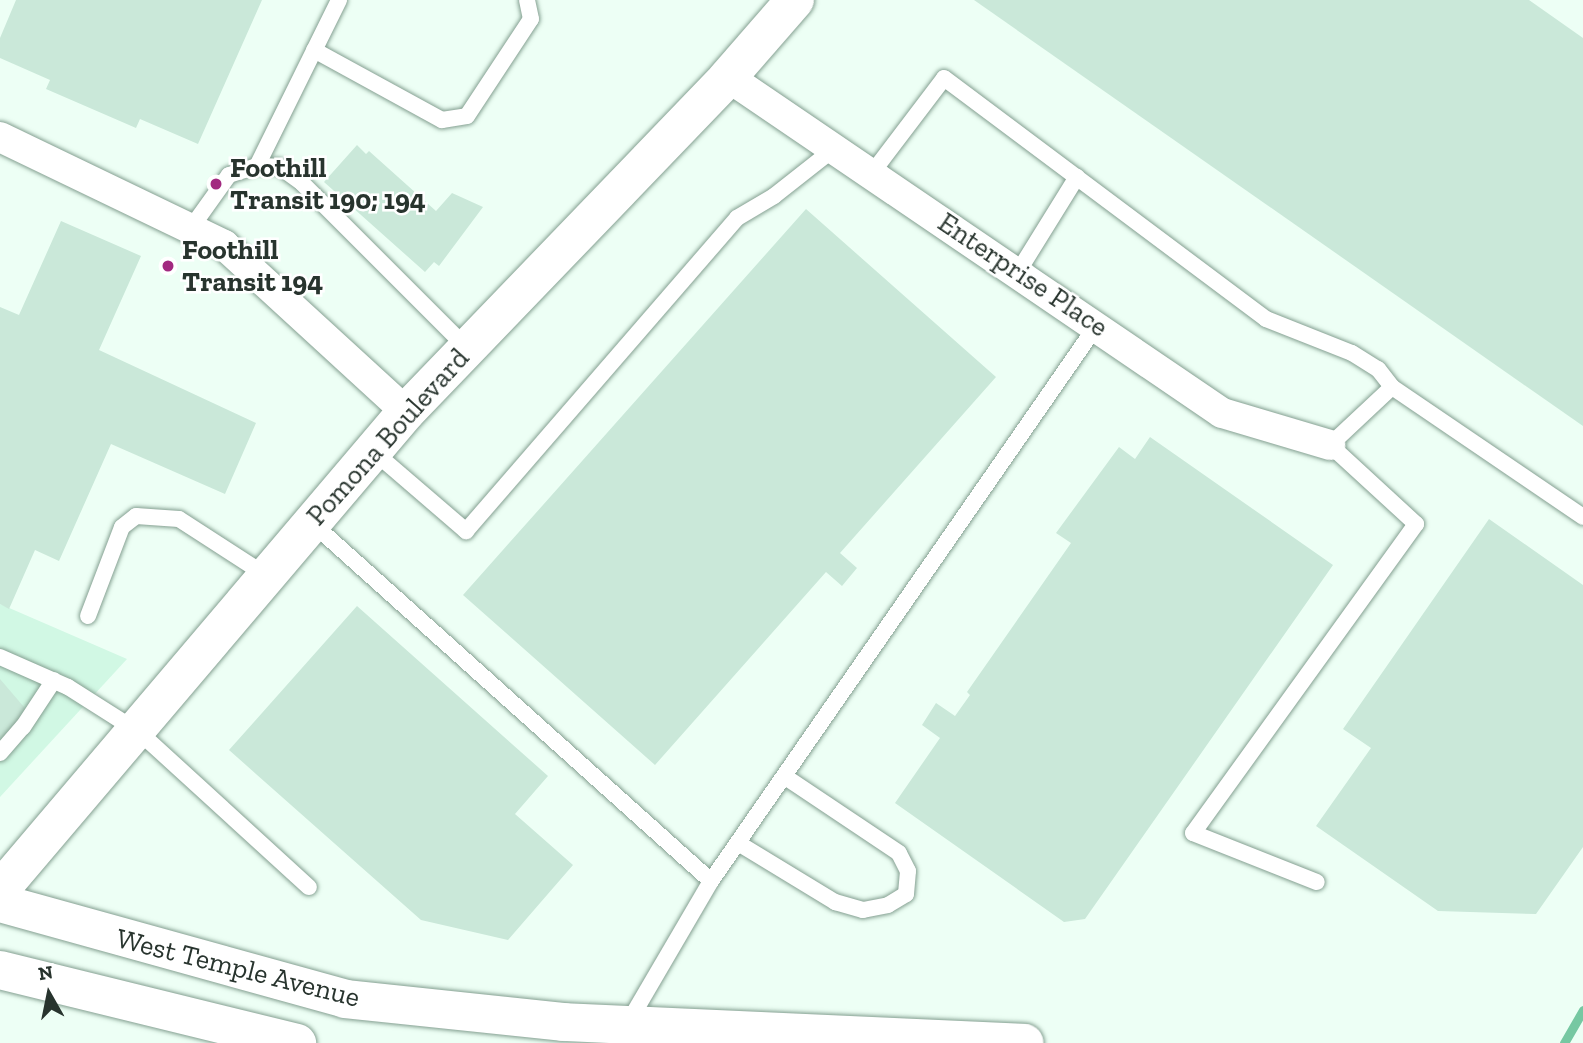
<!DOCTYPE html>
<html>
<head>
<meta charset="utf-8">
<style>
	body { margin:0 }
	#map { position:relative; width:1583px; height:1043px; overflow:hidden; background:#edfff5; font-family:"Zilla Slab",serif }
	div>[style] { position:absolute }
	[style*='--x'] { left:calc(var(--x)*1px); top:calc(var(--y)*1px); width:calc(var(--w)*1px); rotate:calc(var(--a)*1deg) }
	.built>* { inset:0; background:#d1f8e4 }
	.stream>* { height:9px; margin:-4.5px; padding:0 4.5px; transform-origin:4.5px; border-radius:4.5px; background:#76c8a2 }
	.building>* { inset:0; background:#cae8d9 }
	.roads { filter:drop-shadow(0 0 2px #84a091) drop-shadow(0 0 2px #84a091) }
	.service>* { height:16px; margin:-8px; padding:0 8px; transform-origin:8px; border-radius:8px; background:#fff }
	.minor>* { height:30px; margin:-15px; padding:0 15px; transform-origin:15px; border-radius:15px; background:#fff }
	.tertiary>* { height:38px; margin:-19px; padding:0 19px; transform-origin:19px; border-radius:19px; background:#fff }
	.primary>* { height:38px; margin:-19px; padding:0 19px; transform-origin:19px; border-radius:19px; background:#fff }
	.dots>* { width:19px; height:19px; translate:-50% -50%; box-sizing:border-box; border:4px solid #fff; border-radius:50% }
	span { translate:-50% -50%; white-space:nowrap; text-align:center; line-height:1.15; -webkit-text-stroke:5px #fff; paint-order:stroke }
	.poi-label { font-size:28px; color:#28342e; font-weight:700 }
	.left { translate:0 -50%; text-align:left }
	.street-label { font-size:28px; color:#28342e }
	.north { position:absolute; left:14px; top:959px; width:70px; height:70px; -webkit-text-stroke:5px #fff; paint-order:stroke; rotate:351deg; font-size:19px; font-weight:700; line-height:28px; text-align:center; color:#28342e }
	.north::after { content:''; display:block; margin:auto; width:24px; height:32px; background:#28342e; clip-path:polygon(50% 0,100% 100%,50% 72%,0 100%) }
</style>
</head>
<body>
<div id="map">
	<div class="built">
		<i style="clip-path:polygon(0 604px,127px 659px,0 797px)"></i>
	</div>
	<div class="stream">
		<i style="--x:1564;--y:1043;--w:38;--a:-60"></i>
	</div>
	<div class="building">
		<i style="clip-path:polygon(16px 0,262px 0,198px 144px,140px 119px,136px 128px,46px 89px,50px 80px,0 58px,0 38px)"></i>
		<i style="clip-path:polygon(974px 0,1529px 0,1583px 38px,1583px 426px)"></i>
		<i style="clip-path:polygon(357px 145px,366px 154px,369px 151px,436px 211px,452px 193px,483px 207px,439px 266px,434px 262px,425px 272px,324px 182px)"></i>
		<i style="clip-path:polygon(806px 209px,996px 377px,840px 553px,857px 568px,842px 586px,826px 572px,655px 765px,463px 595px)"></i>
		<i style="clip-path:polygon(61px 221px,141px 256px,99px 350px,256px 423px,225px 494px,111px 444px,59px 561px,35px 550px,9px 609px,0 604px,0 307px,19px 315px)"></i>
		<i style="clip-path:polygon(1150px 437px,1333px 565px,1085px 919px,1064px 922px,895px 803px,940px 738px,922px 725px,936px 703px,955px 716px,970px 695px,967px 692px,1071px 543px,1056px 533px,1119px 447px,1135px 459px)"></i>
		<i style="clip-path:polygon(1489px 519px,1583px 585px,1583px 847px,1536px 914px,1438px 911px,1316px 826px,1371px 748px,1343px 729px)"></i>
		<i style="clip-path:polygon(357px 606px,548px 776px,515px 814px,573px 865px,508px 940px,421px 920px,229px 750px)"></i>
		<i style="clip-path:polygon(0 679px,30px 714px,0 748px)"></i>
	</div>
	<div class="roads">
		<div class="service">
			<i style="--x:314;--y:50;--w:146;--a:28.7"></i>
			<i style="--x:442;--y:120;--w:25;--a:-9"></i>
			<i style="--x:467;--y:116;--w:116;--a:-56.6"></i>
			<i style="--x:531;--y:19;--w:19;--a:-102"></i>
			<i style="--x:257;--y:166;--w:185;--a:-63.7"></i>
			<i style="--x:872;--y:173;--w:119;--a:-52.8"></i>
			<i style="--x:944;--y:78;--w:402;--a:36.8"></i>
			<i style="--x:1266;--y:319;--w:92;--a:21.6"></i>
			<i style="--x:1352;--y:353;--w:31;--a:32"></i>
			<i style="--x:1378;--y:369;--w:23;--a:52"></i>
			<i style="--x:1392;--y:387;--w:85;--a:136.9"></i>
			<i style="--x:1330;--y:445;--w:117;--a:42.6"></i>
			<i style="--x:1416;--y:524;--w:381;--a:125.8"></i>
			<i style="--x:1193;--y:833;--w:133;--a:21.6"></i>
			<i style="--x:191;--y:228;--w:65;--a:-54.4"></i>
			<i style="--x:229;--y:175;--w:29;--a:-18"></i>
			<i style="--x:257;--y:166;--w:23;--a:2"></i>
			<i style="--x:280;--y:167;--w:27;--a:36"></i>
			<i style="--x:302;--y:183;--w:233;--a:45"></i>
			<i style="--x:1018;--y:272;--w:112;--a:-58.2"></i>
			<i style="--x:1392;--y:387;--w:231;--a:34.2"></i>
			<i style="--x:373;--y:451;--w:123;--a:40.7"></i>
			<i style="--x:466;--y:531;--w:414;--a:-49.1"></i>
			<i style="--x:737;--y:218;--w:43;--a:-30.7"></i>
			<i style="--x:774;--y:196;--w:78;--a:-38.2"></i>
			<i style="--x:311;--y:522;--w:537;--a:41.91"></i>
			<i style="--x:88;--y:616;--w:95;--a:-69.1"></i>
			<i style="--x:122;--y:527;--w:18;--a:-38"></i>
			<i style="--x:136;--y:516;--w:43;--a:4"></i>
			<i style="--x:179;--y:519;--w:105;--a:32.9"></i>
			<i style="--x:0;--y:657;--w:74;--a:23.8"></i>
			<i style="--x:68;--y:687;--w:84;--a:32.4"></i>
			<i style="--x:139;--y:732;--w:230;--a:42.4"></i>
			<i style="--x:0;--y:753;--w:35;--a:-49"></i>
			<i style="--x:23;--y:727;--w:56;--a:-56.6"></i>
			<i style="--x:738;--y:843;--w:114;--a:31.3"></i>
			<i style="--x:835;--y:902;--w:29;--a:16"></i>
			<i style="--x:863;--y:910;--w:25;--a:-11"></i>
			<i style="--x:888;--y:905;--w:21;--a:-31"></i>
			<i style="--x:906;--y:894;--w:23;--a:-85"></i>
			<i style="--x:908;--y:871;--w:20;--a:-117"></i>
			<i style="--x:899;--y:853;--w:138;--a:-146.2"></i>
			<i style="--x:628;--y:1023;--w:164;--a:-59.7"></i>
			<i style="--x:711;--y:881;--w:677;--a:-55.23"></i>
		</div>
		<div class="minor">
			<i style="--x:728;--y:77;--w:597;--a:34.22"></i>
			<i style="--x:1222;--y:413;--w:113;--a:16.5"></i>
			<i style="--x:0;--y:137;--w:249;--a:25.7"></i>
			<i style="--x:224;--y:245;--w:247;--a:42.5"></i>
		</div>
		<div class="tertiary">
			<i style="--x:0;--y:890;--w:627;--a:-49.66"></i>
			<i style="--x:406;--y:412;--w:465;--a:-46.1"></i>
			<i style="--x:728;--y:77;--w:102;--a:-49"></i>
		</div>
		<div class="primary">
			<i style="--x:0;--y:903;--w:358;--a:15.5"></i>
			<i style="--x:345;--y:999;--w:219;--a:6"></i>
			<i style="--x:563;--y:1022;--w:462;--a:2.6"></i>
			<i style="--x:0;--y:970;--w:306;--a:13.8"></i>
		</div>
	</div>
	<div class="dots">
		<i style="left:216px;top:184px;background:#a22980"></i>
		<i style="left:168px;top:266px;background:#a22980"></i>
	</div>
	<div class="poi-label">
		<span class="left" style="left:230px;top:184px">Foothill<br>Transit 190; 194</span>
		<span class="left" style="left:182px;top:266px">Foothill<br>Transit 194</span>
	</div>
	<div class="street-label">
		<span style="left:1023px;top:275px;rotate:34deg">Enterprise Place</span>
		<span style="left:388px;top:437px;rotate:-48deg">Pomona Boulevard</span>
		<span style="left:238px;top:968px;rotate:14deg">West Temple Avenue</span>
	</div>
	<div class="north">N</div>
</div>
</body>
</html>
